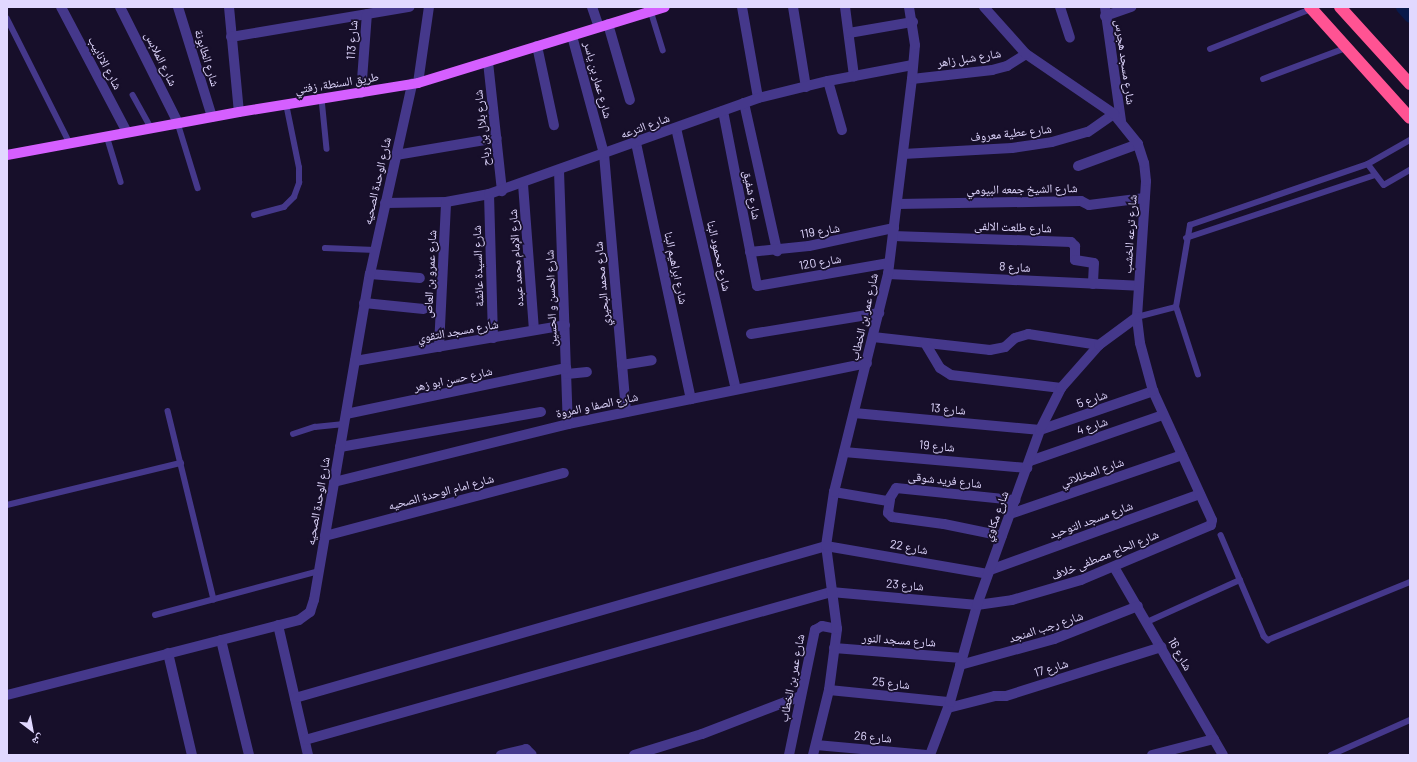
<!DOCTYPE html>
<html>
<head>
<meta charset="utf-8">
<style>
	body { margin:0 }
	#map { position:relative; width:1417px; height:762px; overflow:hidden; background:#170f2a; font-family:Barlow,"Noto Naskh Arabic",sans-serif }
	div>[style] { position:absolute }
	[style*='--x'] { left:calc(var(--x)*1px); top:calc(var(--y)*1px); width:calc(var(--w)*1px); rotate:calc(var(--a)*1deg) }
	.canal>* { height:13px; margin:-6.5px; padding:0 6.5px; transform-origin:6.5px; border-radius:6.5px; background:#08194a }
	.lane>* { height:5.5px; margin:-2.75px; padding:0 2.75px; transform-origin:2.75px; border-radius:2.75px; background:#45388b }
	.street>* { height:10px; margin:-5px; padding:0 5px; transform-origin:5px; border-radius:5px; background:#45388b }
	.primary>* { height:10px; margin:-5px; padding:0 5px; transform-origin:5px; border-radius:5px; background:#d55fff }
	.highway>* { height:12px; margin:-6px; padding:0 6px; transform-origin:6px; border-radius:6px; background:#ff5393 }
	span { translate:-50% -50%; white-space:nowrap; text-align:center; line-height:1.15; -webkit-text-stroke:3.5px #170f2a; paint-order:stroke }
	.street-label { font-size:12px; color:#e1d8ff }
	.frame { position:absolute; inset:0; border:8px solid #e1d8ff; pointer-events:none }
	.north { position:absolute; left:12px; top:710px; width:40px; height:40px; -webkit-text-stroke:3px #170f2a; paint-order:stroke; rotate:148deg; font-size:11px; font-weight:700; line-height:16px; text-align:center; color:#e1d8ff }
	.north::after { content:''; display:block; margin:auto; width:14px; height:18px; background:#e1d8ff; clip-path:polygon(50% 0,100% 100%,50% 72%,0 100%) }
</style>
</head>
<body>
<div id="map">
	<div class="canal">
		<i style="--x:1402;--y:7;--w:12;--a:48"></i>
	</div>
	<div class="lane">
		<i style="--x:651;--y:11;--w:41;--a:72.9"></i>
		<i style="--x:7;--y:18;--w:140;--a:63.3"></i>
		<i style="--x:1210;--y:49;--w:109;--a:-21.6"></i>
		<i style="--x:1263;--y:79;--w:89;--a:-20.5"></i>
		<i style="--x:133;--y:95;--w:38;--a:61"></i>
		<i style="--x:322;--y:99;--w:50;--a:84.3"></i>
		<i style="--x:178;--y:123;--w:68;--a:72.9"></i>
		<i style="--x:107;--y:136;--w:48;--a:73.1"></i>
		<i style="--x:1368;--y:164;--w:26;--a:53"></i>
		<i style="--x:1384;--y:185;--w:30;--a:-30"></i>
		<i style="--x:254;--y:215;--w:31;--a:-15"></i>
		<i style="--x:284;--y:207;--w:14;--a:-45"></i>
		<i style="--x:294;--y:197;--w:15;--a:-70"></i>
		<i style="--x:299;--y:183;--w:15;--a:-90"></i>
		<i style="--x:299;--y:168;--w:65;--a:-101.5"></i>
		<i style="--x:1186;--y:238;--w:199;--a:-18.4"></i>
		<i style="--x:325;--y:248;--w:50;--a:2.3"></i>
		<i style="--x:1137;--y:317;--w:40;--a:-14.4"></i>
		<i style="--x:1198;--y:375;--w:71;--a:-107.9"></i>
		<i style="--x:1176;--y:307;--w:83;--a:-80.3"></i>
		<i style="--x:1190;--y:225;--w:188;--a:-18.9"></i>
		<i style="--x:1368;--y:164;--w:48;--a:-29.7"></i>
		<i style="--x:168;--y:411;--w:194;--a:76.3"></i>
		<i style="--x:293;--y:434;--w:23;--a:-18"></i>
		<i style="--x:315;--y:427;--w:29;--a:-6"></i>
		<i style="--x:7;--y:505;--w:179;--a:-13.6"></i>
		<i style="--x:1221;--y:535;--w:110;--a:66.9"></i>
		<i style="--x:1264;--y:636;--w:6;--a:45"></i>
		<i style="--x:1268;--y:640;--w:153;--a:-22.2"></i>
		<i style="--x:155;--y:615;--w:170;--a:-15"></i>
		<i style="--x:1147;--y:622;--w:102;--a:-24.3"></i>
		<i style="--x:1331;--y:755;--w:86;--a:-23.9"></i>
	</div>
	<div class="street">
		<i style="--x:61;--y:7;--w:141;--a:62.2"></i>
		<i style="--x:120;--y:7;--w:130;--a:63.4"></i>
		<i style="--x:178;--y:7;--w:115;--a:72.8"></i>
		<i style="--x:229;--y:7;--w:105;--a:84.6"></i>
		<i style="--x:592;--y:7;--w:21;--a:71"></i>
		<i style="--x:742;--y:7;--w:92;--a:80"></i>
		<i style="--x:793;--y:7;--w:81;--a:80.8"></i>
		<i style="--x:845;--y:7;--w:70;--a:82.6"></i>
		<i style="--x:1060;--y:7;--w:32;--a:72"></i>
		<i style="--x:1105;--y:7;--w:115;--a:82"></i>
		<i style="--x:1105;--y:16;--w:28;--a:-19"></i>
		<i style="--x:608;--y:24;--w:79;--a:73.9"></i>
		<i style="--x:849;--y:33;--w:65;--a:-9.8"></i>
		<i style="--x:572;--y:36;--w:122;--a:74.8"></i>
		<i style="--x:604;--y:154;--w:259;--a:85.1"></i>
		<i style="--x:231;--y:37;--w:181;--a:-9.6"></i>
		<i style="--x:537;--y:46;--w:81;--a:77.9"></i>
		<i style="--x:488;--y:62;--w:130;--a:83.8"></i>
		<i style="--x:912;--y:79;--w:81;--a:-6.4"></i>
		<i style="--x:992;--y:70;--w:16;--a:-15"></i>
		<i style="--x:1007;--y:66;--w:22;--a:-32"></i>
		<i style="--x:828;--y:81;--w:51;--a:74.1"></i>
		<i style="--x:418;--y:83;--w:77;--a:-81.8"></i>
		<i style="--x:361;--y:93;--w:79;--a:-85.7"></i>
		<i style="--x:744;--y:103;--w:152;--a:77.4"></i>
		<i style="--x:723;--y:111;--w:178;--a:79"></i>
		<i style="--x:757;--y:286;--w:134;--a:-9.9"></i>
		<i style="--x:676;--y:128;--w:268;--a:77.1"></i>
		<i style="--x:636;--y:143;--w:262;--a:77.9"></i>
		<i style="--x:903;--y:154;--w:109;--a:-3.2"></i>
		<i style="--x:1012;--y:148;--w:40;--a:-8.5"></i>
		<i style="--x:1052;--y:142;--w:37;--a:-16"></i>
		<i style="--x:1088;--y:132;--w:32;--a:-35"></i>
		<i style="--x:396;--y:155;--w:102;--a:-9.6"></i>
		<i style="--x:1078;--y:166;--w:64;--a:-20.1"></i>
		<i style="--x:559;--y:171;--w:253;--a:88"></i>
		<i style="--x:523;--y:184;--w:146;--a:85.7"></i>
		<i style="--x:489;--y:194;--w:144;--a:88.4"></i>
		<i style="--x:385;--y:203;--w:61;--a:-0.9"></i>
		<i style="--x:446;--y:202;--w:44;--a:-10.5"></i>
		<i style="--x:489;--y:194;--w:286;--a:-19.6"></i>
		<i style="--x:758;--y:98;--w:72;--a:-13.7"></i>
		<i style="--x:828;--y:81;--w:86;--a:-10.7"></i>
		<i style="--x:897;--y:204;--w:184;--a:-0.9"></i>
		<i style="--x:1081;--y:201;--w:9;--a:27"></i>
		<i style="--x:1089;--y:205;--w:56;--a:-7.1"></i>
		<i style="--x:893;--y:236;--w:178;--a:1.9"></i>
		<i style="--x:1071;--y:242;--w:6;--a:45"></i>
		<i style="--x:1075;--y:246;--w:14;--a:90"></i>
		<i style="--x:1075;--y:260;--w:19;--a:9"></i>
		<i style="--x:1094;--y:263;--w:21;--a:93"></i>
		<i style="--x:750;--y:252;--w:59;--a:-5.8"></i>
		<i style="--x:809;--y:246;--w:87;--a:-12"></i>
		<i style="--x:370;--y:274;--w:50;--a:4.6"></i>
		<i style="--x:888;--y:274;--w:251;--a:2.7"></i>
		<i style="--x:364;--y:303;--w:60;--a:5.7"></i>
		<i style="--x:751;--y:334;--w:130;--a:-9.3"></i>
		<i style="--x:873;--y:337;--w:118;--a:6.3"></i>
		<i style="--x:990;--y:350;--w:15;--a:-11"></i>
		<i style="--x:1005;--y:347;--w:13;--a:-42"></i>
		<i style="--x:1015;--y:338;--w:14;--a:-17"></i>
		<i style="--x:1028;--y:334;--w:72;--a:8.8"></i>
		<i style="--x:925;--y:343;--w:29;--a:59"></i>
		<i style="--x:940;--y:368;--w:13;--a:32"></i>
		<i style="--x:951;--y:375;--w:111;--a:6.7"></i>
		<i style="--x:439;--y:347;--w:145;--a:-87.2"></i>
		<i style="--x:355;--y:361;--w:213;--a:-9.7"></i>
		<i style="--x:622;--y:365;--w:30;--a:-9"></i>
		<i style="--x:567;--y:374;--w:20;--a:-6"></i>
		<i style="--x:854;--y:413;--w:187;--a:5.2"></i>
		<i style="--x:1040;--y:430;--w:120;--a:-19"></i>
		<i style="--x:346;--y:414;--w:225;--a:-11.8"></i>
		<i style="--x:340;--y:447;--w:204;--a:-9.9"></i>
		<i style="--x:844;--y:452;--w:184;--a:5"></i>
		<i style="--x:1030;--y:461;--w:141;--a:-19.1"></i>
		<i style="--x:334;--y:482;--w:241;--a:-13.9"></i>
		<i style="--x:568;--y:424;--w:305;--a:-11.5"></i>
		<i style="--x:834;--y:492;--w:55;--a:9.5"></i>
		<i style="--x:888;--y:501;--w:15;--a:-58"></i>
		<i style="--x:896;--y:488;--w:120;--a:5.8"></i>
		<i style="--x:890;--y:500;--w:13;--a:99"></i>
		<i style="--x:888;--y:513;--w:6;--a:45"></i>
		<i style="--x:892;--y:517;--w:52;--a:7.7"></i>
		<i style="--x:944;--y:524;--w:59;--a:11.7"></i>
		<i style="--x:1010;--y:514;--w:182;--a:-18.9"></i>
		<i style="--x:325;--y:536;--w:247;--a:-14.8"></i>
		<i style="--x:1114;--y:567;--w:217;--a:59.9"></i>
		<i style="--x:990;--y:570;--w:223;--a:-19.9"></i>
		<i style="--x:278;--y:625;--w:133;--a:77"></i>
		<i style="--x:221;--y:640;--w:118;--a:76.3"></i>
		<i style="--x:834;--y:648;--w:128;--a:4.5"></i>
		<i style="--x:168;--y:653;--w:105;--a:76.8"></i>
		<i style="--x:960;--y:665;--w:98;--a:-15.5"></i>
		<i style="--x:1054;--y:639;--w:90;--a:-21.4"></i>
		<i style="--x:829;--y:690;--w:122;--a:5.7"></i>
		<i style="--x:7;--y:695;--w:301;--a:-14.4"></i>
		<i style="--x:299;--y:620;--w:14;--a:-36"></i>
		<i style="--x:310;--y:612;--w:13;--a:-72"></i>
		<i style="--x:314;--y:600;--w:331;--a:-80.3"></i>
		<i style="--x:370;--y:274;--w:195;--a:-77.5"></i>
		<i style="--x:295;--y:698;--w:552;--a:-15.97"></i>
		<i style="--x:826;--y:546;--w:164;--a:9.8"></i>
		<i style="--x:948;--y:708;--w:49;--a:-14.3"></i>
		<i style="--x:995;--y:696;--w:11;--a:0"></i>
		<i style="--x:1006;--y:696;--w:163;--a:-17.5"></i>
		<i style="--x:305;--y:740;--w:546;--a:-15.71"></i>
		<i style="--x:831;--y:592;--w:147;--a:5.1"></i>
		<i style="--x:977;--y:605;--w:35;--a:-8"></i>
		<i style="--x:1012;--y:600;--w:72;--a:-16.2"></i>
		<i style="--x:1081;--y:580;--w:141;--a:-22.9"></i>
		<i style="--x:1211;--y:525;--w:5;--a:-79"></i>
		<i style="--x:1212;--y:520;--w:142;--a:-114.6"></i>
		<i style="--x:1153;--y:391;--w:50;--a:-105.2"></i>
		<i style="--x:1140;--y:343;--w:26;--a:-97"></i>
		<i style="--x:1137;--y:317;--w:136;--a:-86.2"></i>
		<i style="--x:1146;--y:181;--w:18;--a:-96"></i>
		<i style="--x:1144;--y:163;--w:20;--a:-108"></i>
		<i style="--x:1138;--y:144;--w:38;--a:-129"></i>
		<i style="--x:1114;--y:114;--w:107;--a:-145.7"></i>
		<i style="--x:1026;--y:54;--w:63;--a:-131.8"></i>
		<i style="--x:816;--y:745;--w:111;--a:5.1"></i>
		<i style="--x:501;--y:755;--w:26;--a:-13"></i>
		<i style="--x:526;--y:749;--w:8;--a:45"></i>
		<i style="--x:634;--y:755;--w:71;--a:-17.2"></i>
		<i style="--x:702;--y:734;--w:106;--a:-21"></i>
		<i style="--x:789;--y:755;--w:128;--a:-78.3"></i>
		<i style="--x:815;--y:630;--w:8;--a:-30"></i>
		<i style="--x:822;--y:626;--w:15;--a:11"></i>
		<i style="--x:813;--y:755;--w:67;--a:-76.2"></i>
		<i style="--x:829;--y:690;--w:62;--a:-82.5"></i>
		<i style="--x:837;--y:629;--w:84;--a:-97.5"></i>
		<i style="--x:826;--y:546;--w:55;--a:-81.6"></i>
		<i style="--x:834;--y:492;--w:225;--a:-76.1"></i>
		<i style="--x:888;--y:274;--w:196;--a:-83"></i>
		<i style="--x:912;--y:79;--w:34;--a:-85"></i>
		<i style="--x:915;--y:45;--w:38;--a:-99"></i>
		<i style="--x:930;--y:755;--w:57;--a:-69.3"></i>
		<i style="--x:950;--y:702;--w:101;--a:-74.4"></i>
		<i style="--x:977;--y:605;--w:186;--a:-70.2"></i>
		<i style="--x:1040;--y:430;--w:47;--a:-63.4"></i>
		<i style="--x:1061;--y:388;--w:57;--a:-48.5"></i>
		<i style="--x:1099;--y:345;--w:47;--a:-36.4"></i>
		<i style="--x:1152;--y:755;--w:64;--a:-14.5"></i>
	</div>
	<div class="primary">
		<i style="--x:7;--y:155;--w:236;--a:-10.5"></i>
		<i style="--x:239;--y:112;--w:181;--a:-9.2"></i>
		<i style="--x:418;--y:83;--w:258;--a:-17.1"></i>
	</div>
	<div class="highway">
		<i style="--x:1310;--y:7;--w:149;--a:48"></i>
		<i style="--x:1340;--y:7;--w:104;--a:47.7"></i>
	</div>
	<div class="street-label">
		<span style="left:352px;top:40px;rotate:-86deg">شارع 113</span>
		<span style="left:207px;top:58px;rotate:73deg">شارع الطابونة</span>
		<span style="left:969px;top:58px;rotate:-9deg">شارع شبل زاهر</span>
		<span style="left:161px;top:59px;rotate:64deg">شارع الملابس</span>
		<span style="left:1125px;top:62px;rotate:82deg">شارع مسجد هجرس</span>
		<span style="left:105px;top:63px;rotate:62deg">شارع الانابيب</span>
		<span style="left:598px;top:80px;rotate:75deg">شارع عمار بن ياسر</span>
		<span style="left:337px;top:83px;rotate:-9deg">طريق السنطة, زفتي</span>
		<span style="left:645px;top:126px;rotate:-20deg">شارع الترعه</span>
		<span style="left:482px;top:128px;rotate:-96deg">شارع بلال بن رباح</span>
		<span style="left:1011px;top:133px;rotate:-6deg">شارع عطية معروف</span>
		<span style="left:377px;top:181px;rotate:-77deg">شارع الوحدة الصحيه</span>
		<span style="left:1022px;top:189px;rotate:-1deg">شارع الشيخ جمعه البيومي</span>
		<span style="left:752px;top:195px;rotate:79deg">شارع شفيق</span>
		<span style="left:1013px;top:227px;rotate:2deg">شارع طلعت الالفى</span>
		<span style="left:820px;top:231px;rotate:-10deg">شارع 119</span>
		<span style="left:1130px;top:234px;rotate:-86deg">شارع ترعه الخشب</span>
		<span style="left:719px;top:256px;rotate:77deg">شارع محمود البنا</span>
		<span style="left:516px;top:258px;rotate:-94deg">شارع الإمام محمد عبده</span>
		<span style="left:820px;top:262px;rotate:-10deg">شارع 120</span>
		<span style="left:478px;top:266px;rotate:-92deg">شارع السيدة عائشة</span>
		<span style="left:1015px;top:267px;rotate:3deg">شارع 8</span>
		<span style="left:676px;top:268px;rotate:78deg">شارع ابراهيم البنا</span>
		<span style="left:430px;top:274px;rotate:-87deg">شارع عمرو بن العاص</span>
		<span style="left:602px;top:284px;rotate:-95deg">شارع محمد البحيري</span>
		<span style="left:551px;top:298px;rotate:-92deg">شارع الحسن و الحسين</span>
		<span style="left:864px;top:317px;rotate:-77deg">شارع عمر بن الخطاب</span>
		<span style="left:458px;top:331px;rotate:-10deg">شارع مسجد التقوي</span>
		<span style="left:453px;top:379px;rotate:-12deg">شارع حسن ابو زهر</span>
		<span style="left:1092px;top:399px;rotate:-19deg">شارع 5</span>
		<span style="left:597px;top:405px;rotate:-12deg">شارع الصفا و المروة</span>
		<span style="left:948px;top:409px;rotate:5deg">شارع 13</span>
		<span style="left:1092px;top:426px;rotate:-19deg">شارع 4</span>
		<span style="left:937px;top:446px;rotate:5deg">شارع 19</span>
		<span style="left:1092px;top:472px;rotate:-19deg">شارع المخللاتي</span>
		<span style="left:945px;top:480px;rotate:6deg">شارع فريد شوقى</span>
		<span style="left:441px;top:492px;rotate:-15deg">شارع امام الوحدة الصحيه</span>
		<span style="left:318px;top:501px;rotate:-80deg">شارع الوحدة الصحيه</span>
		<span style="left:996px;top:516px;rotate:-70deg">شارع مكاوي</span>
		<span style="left:1091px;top:520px;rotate:-20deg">شارع مسجد التوحيد</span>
		<span style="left:909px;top:547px;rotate:10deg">شارع 22</span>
		<span style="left:1105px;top:555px;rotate:-22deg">شارع الحاج مصطفى خلاف</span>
		<span style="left:905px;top:585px;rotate:5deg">شارع 23</span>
		<span style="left:1046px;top:627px;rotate:-18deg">شارع رجب المنجد</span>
		<span style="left:899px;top:640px;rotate:4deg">شارع مسجد النور</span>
		<span style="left:1180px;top:654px;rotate:60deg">شارع 16</span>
		<span style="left:1051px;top:668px;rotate:-17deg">شارع 17</span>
		<span style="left:792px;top:678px;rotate:-79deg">شارع عمر بن الخطاب</span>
		<span style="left:891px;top:683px;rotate:6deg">شارع 25</span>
		<span style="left:873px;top:737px;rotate:5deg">شارع 26</span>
	</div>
	<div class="frame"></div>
	<div class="north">ش</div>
</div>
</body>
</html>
